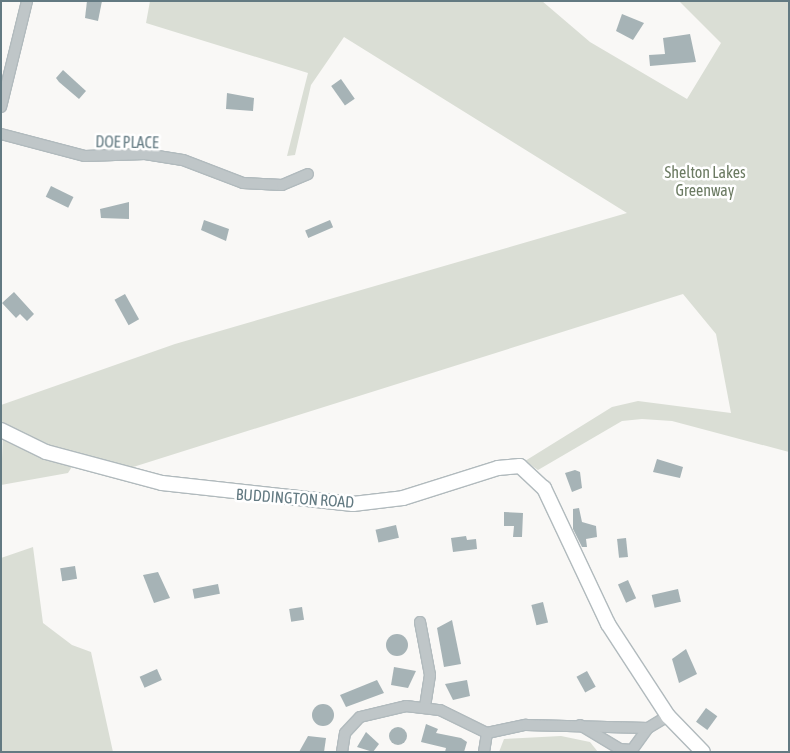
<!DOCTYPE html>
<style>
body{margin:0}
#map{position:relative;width:790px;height:753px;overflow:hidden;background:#f9f8f6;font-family:"Asap Condensed",sans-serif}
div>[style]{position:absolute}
.green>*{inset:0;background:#daded5}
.building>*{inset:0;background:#a6b3b6;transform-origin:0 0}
.round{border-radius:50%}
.roads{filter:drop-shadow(1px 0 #b1babd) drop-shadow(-1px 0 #b1babd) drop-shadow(0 1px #b1babd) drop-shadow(0 -1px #b1babd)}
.street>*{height:10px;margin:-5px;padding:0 5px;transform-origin:5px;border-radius:5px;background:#bfc6c8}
.secondary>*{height:14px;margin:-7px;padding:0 7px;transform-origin:7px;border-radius:7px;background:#fff}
span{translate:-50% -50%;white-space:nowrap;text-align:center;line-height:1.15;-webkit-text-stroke:5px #fff;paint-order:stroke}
.street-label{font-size:16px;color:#637a82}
.park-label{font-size:16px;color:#6b7a62}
.frame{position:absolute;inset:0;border:2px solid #637a82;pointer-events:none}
</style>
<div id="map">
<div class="green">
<div style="clip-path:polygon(150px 1px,542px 1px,590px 42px,687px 99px,721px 43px,679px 1px,789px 1px,789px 452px,672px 421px,642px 419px,622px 421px,538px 470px,525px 461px,612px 407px,638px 401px,731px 413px,716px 334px,683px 294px,130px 468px,72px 456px,1px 426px,1px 405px,175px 344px,627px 213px,344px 37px,311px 85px,295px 155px,287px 156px,308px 73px,146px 23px)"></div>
<div style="clip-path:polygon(3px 432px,24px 449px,73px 465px,68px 473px,1px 485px)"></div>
<div style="clip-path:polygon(33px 547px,43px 623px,72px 645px,91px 652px,113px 752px,1px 752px,1px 558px)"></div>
<div style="clip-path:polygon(561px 736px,590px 742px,598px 752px,499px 752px,504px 739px)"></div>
</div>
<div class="building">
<div style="clip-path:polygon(87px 1px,102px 1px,98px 21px,85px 18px)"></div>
<div style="clip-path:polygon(622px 14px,644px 23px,633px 40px,616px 31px)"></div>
<div style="clip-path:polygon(690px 34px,696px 62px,650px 66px,649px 55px,665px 54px,663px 38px)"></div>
<div style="clip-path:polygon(63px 70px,86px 91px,79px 99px,59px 82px,56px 78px)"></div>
<div style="left:341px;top:79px;width:24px;height:12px;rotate:55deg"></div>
<div style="clip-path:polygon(227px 93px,254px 98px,253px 111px,226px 109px)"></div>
<div style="left:51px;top:186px;width:25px;height:12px;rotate:26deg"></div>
<div style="clip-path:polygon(129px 202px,129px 219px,101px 218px,100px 209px)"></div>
<div style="clip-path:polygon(204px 220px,229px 229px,226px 241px,201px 230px)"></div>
<div style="left:330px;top:220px;width:8px;height:27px;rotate:67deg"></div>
<div style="clip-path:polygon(14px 292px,34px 314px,27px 321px,20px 314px,16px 318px,2px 303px)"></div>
<div style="left:125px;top:294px;width:29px;height:12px;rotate:61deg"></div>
<div style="clip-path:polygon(657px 459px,683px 467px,680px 478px,653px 472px)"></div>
<div style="clip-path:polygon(575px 470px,580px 472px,582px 488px,572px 492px,565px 473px)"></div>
<div style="clip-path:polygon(579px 508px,582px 522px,596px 526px,597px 537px,586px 539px,587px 547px,582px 547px,573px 529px,573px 509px)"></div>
<div style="clip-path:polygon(504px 512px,523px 513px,522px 537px,513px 537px,514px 526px,504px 526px)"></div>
<div style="left:396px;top:525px;width:13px;height:21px;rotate:77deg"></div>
<div style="clip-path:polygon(466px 536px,467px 540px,476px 539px,477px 549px,453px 552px,451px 538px)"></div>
<div style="left:626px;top:538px;width:19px;height:9px;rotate:84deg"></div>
<div style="left:75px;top:566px;width:13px;height:15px;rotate:81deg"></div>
<div style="clip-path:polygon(158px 572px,170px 598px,154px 603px,143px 575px)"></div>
<div style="left:628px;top:580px;width:20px;height:11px;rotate:66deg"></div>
<div style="left:218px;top:584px;width:10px;height:26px;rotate:79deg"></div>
<div style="left:678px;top:589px;width:13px;height:27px;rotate:77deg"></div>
<div style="left:543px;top:602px;width:21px;height:12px;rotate:76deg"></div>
<div style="left:302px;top:607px;width:13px;height:13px;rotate:81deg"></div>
<div style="clip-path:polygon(452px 620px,461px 664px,444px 667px,437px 628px)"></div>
<div class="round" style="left:386px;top:634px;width:22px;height:22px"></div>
<div style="clip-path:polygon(686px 649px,697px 674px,679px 683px,672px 659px)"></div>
<div style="clip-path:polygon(394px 667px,416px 671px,408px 688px,391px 685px)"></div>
<div style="left:157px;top:669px;width:12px;height:19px;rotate:66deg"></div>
<div style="left:587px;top:671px;width:18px;height:12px;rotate:61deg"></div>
<div style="clip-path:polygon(377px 680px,384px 693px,346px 707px,340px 695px)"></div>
<div style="clip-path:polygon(467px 680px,470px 696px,453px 700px,445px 684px)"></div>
<div class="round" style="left:312px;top:704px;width:22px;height:22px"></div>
<div style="left:706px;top:708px;width:14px;height:17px;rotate:36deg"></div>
<div style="clip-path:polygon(426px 724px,438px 729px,436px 733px,461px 738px,467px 742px,464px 752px,445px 752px,446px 748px,421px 742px)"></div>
<div class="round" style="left:389px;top:727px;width:18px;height:18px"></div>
<div style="clip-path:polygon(366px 732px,379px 744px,373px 752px,357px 747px)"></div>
<div style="clip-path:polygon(308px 736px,326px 738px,324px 752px,299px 752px)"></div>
</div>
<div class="roads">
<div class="street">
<div style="left:1px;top:107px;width:109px;rotate:-76.2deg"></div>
<div style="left:1px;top:134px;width:87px;rotate:14.7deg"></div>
<div style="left:85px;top:156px;width:60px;rotate:-1.9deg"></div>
<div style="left:145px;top:154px;width:38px;rotate:9deg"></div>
<div style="left:183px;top:160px;width:64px;rotate:21deg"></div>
<div style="left:243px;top:183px;width:39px;rotate:3deg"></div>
<div style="left:282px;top:185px;width:28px;rotate:-23deg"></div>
<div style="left:420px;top:622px;width:54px;rotate:79.3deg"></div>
<div style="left:430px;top:675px;width:31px;rotate:99deg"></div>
<div style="left:580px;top:725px;width:47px;rotate:31deg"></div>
<div style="left:620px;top:749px;width:12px;rotate:5deg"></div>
<div style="left:632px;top:750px;width:27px;rotate:-54deg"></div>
<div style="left:342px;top:752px;width:19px;rotate:-81deg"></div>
<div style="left:345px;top:733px;width:22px;rotate:-47deg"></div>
<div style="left:360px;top:717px;width:47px;rotate:-13.4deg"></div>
<div style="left:406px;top:706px;width:34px;rotate:7deg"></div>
<div style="left:440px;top:710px;width:52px;rotate:26.1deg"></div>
<div style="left:487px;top:733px;width:40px;rotate:-12deg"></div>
<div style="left:526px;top:725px;width:122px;rotate:1.4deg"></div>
<div style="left:648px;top:728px;width:23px;rotate:-31deg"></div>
<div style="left:484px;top:752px;width:19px;rotate:-81deg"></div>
</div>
<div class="secondary">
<div style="left:1px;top:430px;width:50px;rotate:26.1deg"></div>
<div style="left:46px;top:452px;width:120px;rotate:15deg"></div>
<div style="left:162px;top:483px;width:192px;rotate:6.3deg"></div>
<div style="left:353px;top:504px;width:50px;rotate:-6.8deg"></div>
<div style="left:403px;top:498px;width:100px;rotate:-17.5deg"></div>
<div style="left:498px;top:468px;width:22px;rotate:-5deg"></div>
<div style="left:520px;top:466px;width:33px;rotate:43deg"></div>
<div style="left:544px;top:488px;width:150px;rotate:64.8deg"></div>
<div style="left:608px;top:624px;width:110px;rotate:56.9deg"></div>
<div style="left:668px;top:716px;width:50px;rotate:45.8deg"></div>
</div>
</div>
<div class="street-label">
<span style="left:127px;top:142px;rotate:1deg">DOE PLACE</span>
<span style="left:295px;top:498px;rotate:4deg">BUDDINGTON ROAD</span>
</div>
<div class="park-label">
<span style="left:705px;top:181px">Shelton Lakes<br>Greenway</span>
</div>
<div class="frame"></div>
</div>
